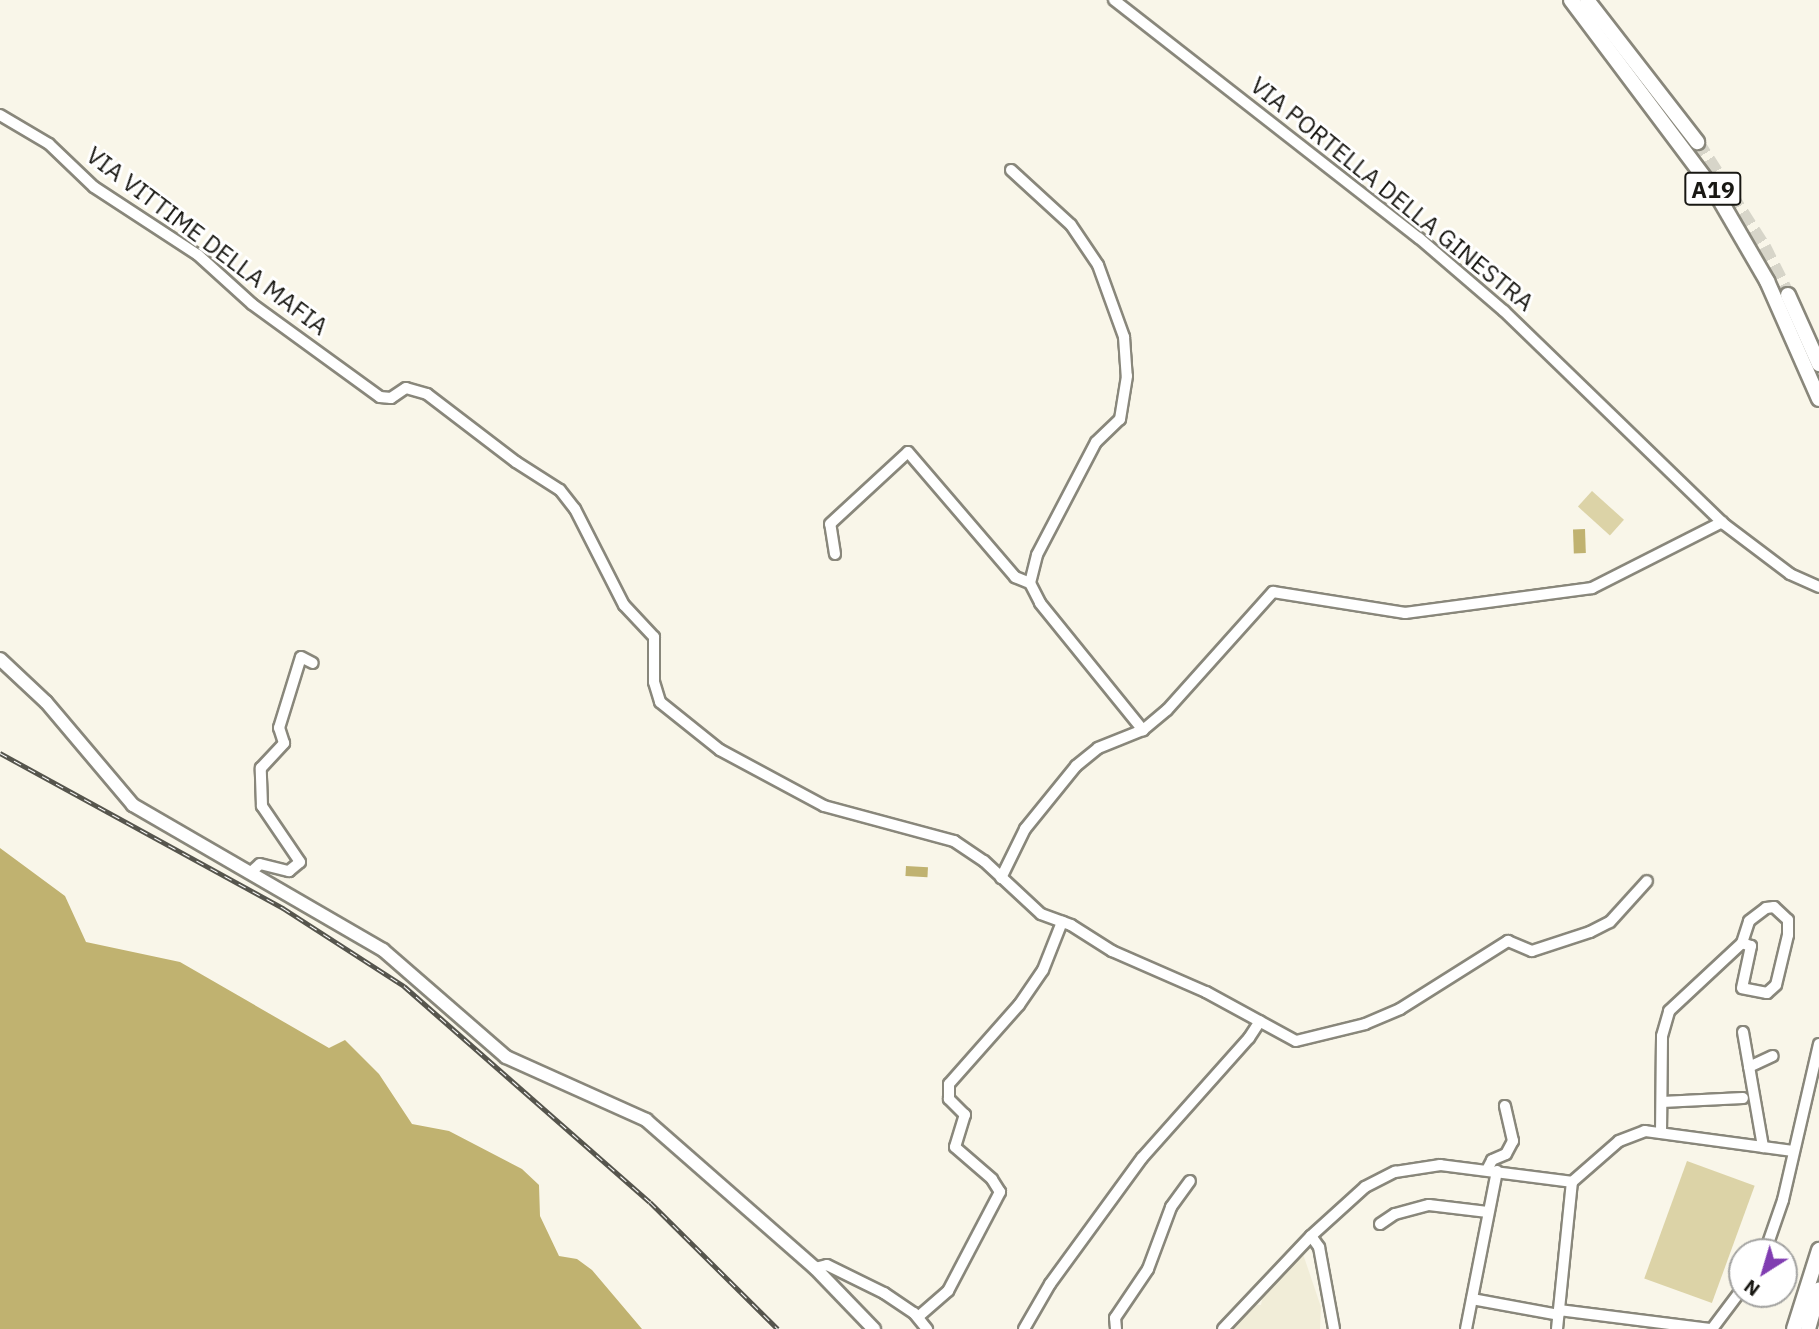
<!DOCTYPE html>
<style>
body{margin:0}
#map{position:relative;width:1819px;height:1329px;overflow:hidden;background:#f9f6e9;font-family:"IBM Plex Sans",sans-serif}
div>[style]{position:absolute}
.built>*{inset:0;background:#f1edd8}
.green>*{inset:0;background:#dcd3a7;transform-origin:0 0}
.water>*{inset:0;background:#c0b270;transform-origin:0 0}
.highway-tunnel>*{height:14px;margin-top:-7px;transform-origin:0;background:repeating-linear-gradient(90deg,#d7d5c9 0 14px,transparent 0 21px)}
.roads{filter:drop-shadow(2px 0 #89877b) drop-shadow(-2px 0 #89877b) drop-shadow(0 2px #89877b) drop-shadow(0 -2px #89877b)}
.minor>*{height:10px;margin:-5px;padding:0 5px;transform-origin:5px;border-radius:5px;background:#fff}
.major>*{height:12px;margin:-6px;padding:0 6px;transform-origin:6px;border-radius:6px;background:#fff}
.highway>*{height:14px;margin:-7px;padding:0 7px;transform-origin:7px;border-radius:7px;background:#fff}
.rail>*{height:5px;margin-top:-2.5px;transform-origin:0;background:repeating-linear-gradient(90deg,#fff 0 8px,#56554d 0 16px);box-sizing:border-box;border-block:2px solid #56554d}
span{translate:-50% -50%;white-space:nowrap;text-align:center;line-height:1.15;-webkit-text-stroke:6px #fff;paint-order:stroke}
.shield-label span{padding:2px 5px;background:#fff;border:2px solid;border-radius:5px;-webkit-text-stroke-width:0}
.shield-label{font-size:23px;color:#191813;font-weight:700}
.street-label{font-size:24px;color:#191813}
.north{position:absolute;left:1728px;top:1238px;width:70px;height:70px;box-sizing:border-box;background:#fff;border:2px solid #a3a3a1;border-radius:50%;rotate:217deg;font-size:19px;font-weight:700;line-height:28px;text-align:center;color:#191813}
.north::after{content:'';display:block;margin:auto;width:24px;height:32px;background:#803db1;clip-path:polygon(50% 0,100% 100%,50% 72%,0 100%)}
</style>
<div id="map">
<div class="built">
<div style="clip-path:polygon(1303px 1254px,1321px 1307px,1320px 1329px,1233px 1329px,1253px 1304px,1261px 1305px,1263px 1295px)"></div>
</div>
<div class="green">
<div style="left:1592px;top:491px;width:43px;height:21px;rotate:42deg"></div>
<div style="left:1687px;top:1161px;width:72px;height:125px;rotate:20deg"></div>
</div>
<div class="water">
<div style="left:1585px;top:529px;width:24px;height:12px;rotate:88deg"></div>
<div style="clip-path:polygon(0 848px,65px 896px,86px 942px,180px 962px,329px 1048px,345px 1040px,379px 1074px,412px 1124px,449px 1131px,522px 1169px,539px 1185px,540px 1216px,559px 1256px,577px 1259px,592px 1270px,642px 1329px,0 1329px)"></div>
<div style="left:906px;top:866px;width:22px;height:10px;rotate:3deg"></div>
</div>
<div class="highway-tunnel">
<div style="left:1697px;top:142px;width:125px;rotate:57.5deg"></div>
<div style="left:1764px;top:247px;width:54px;rotate:63.4deg"></div>
</div>
<div class="roads">
<div class="minor">
<div style="left:1114px;top:0;width:387px;rotate:38deg"></div>
<div style="left:1419px;top:238px;width:112px;rotate:40.7deg"></div>
<div style="left:1504px;top:311px;width:306px;rotate:44.1deg"></div>
<div style="left:1724px;top:524px;width:83px;rotate:37.1deg"></div>
<div style="left:1790px;top:574px;width:32px;rotate:24deg"></div>
<div style="left:0;top:115px;width:57px;rotate:30.6deg"></div>
<div style="left:49px;top:144px;width:62px;rotate:43.7deg"></div>
<div style="left:94px;top:187px;width:124px;rotate:33.2deg"></div>
<div style="left:198px;top:255px;width:73px;rotate:42.2deg"></div>
<div style="left:252px;top:304px;width:158px;rotate:36deg"></div>
<div style="left:380px;top:397px;width:11px;rotate:5deg"></div>
<div style="left:391px;top:398px;width:18px;rotate:-34deg"></div>
<div style="left:406px;top:388px;width:22px;rotate:16deg"></div>
<div style="left:427px;top:394px;width:112px;rotate:37.4deg"></div>
<div style="left:516px;top:462px;width:52px;rotate:32.5deg"></div>
<div style="left:560px;top:490px;width:24px;rotate:52deg"></div>
<div style="left:575px;top:509px;width:108px;rotate:63deg"></div>
<div style="left:624px;top:605px;width:44px;rotate:46.8deg"></div>
<div style="left:654px;top:637px;width:45px;rotate:90deg"></div>
<div style="left:654px;top:682px;width:21px;rotate:73deg"></div>
<div style="left:660px;top:702px;width:77px;rotate:38.7deg"></div>
<div style="left:720px;top:750px;width:118px;rotate:28.3deg"></div>
<div style="left:824px;top:806px;width:135px;rotate:15.1deg"></div>
<div style="left:954px;top:841px;width:36px;rotate:34deg"></div>
<div style="left:984px;top:861px;width:78px;rotate:42.9deg"></div>
<div style="left:1041px;top:914px;width:32px;rotate:20deg"></div>
<div style="left:1071px;top:925px;width:49px;rotate:32.4deg"></div>
<div style="left:1112px;top:951px;width:103px;rotate:23.6deg"></div>
<div style="left:1206px;top:992px;width:102px;rotate:28.6deg"></div>
<div style="left:1296px;top:1041px;width:71px;rotate:-13.8deg"></div>
<div style="left:1365px;top:1024px;width:38px;rotate:-23deg"></div>
<div style="left:1400px;top:1009px;width:128px;rotate:-32.2deg"></div>
<div style="left:1508px;top:941px;width:26px;rotate:23deg"></div>
<div style="left:1532px;top:951px;width:61px;rotate:-18.1deg"></div>
<div style="left:1590px;top:932px;width:22px;rotate:-27deg"></div>
<div style="left:1610px;top:922px;width:55px;rotate:-47.9deg"></div>
<div style="left:1011px;top:170px;width:81px;rotate:42.5deg"></div>
<div style="left:1071px;top:225px;width:48px;rotate:56deg"></div>
<div style="left:1098px;top:265px;width:77px;rotate:70.1deg"></div>
<div style="left:1124px;top:337px;width:39px;rotate:86deg"></div>
<div style="left:1127px;top:376px;width:44px;rotate:99.2deg"></div>
<div style="left:1120px;top:419px;width:33px;rotate:136deg"></div>
<div style="left:1096px;top:442px;width:127px;rotate:117.6deg"></div>
<div style="left:1037px;top:555px;width:29px;rotate:104deg"></div>
<div style="left:835px;top:554px;width:30px;rotate:-99deg"></div>
<div style="left:830px;top:524px;width:106px;rotate:-42.7deg"></div>
<div style="left:908px;top:452px;width:165px;rotate:49.4deg"></div>
<div style="left:1015px;top:577px;width:16px;rotate:22deg"></div>
<div style="left:1030px;top:583px;width:22px;rotate:63deg"></div>
<div style="left:1040px;top:603px;width:164px;rotate:51deg"></div>
<div style="left:250px;top:873px;width:13px;rotate:-42deg"></div>
<div style="left:260px;top:864px;width:30px;rotate:14deg"></div>
<div style="left:289px;top:871px;width:14px;rotate:-39deg"></div>
<div style="left:300px;top:862px;width:68px;rotate:-124.2deg"></div>
<div style="left:262px;top:806px;width:38px;rotate:-92deg"></div>
<div style="left:261px;top:768px;width:34px;rotate:-47deg"></div>
<div style="left:284px;top:743px;width:16px;rotate:-108deg"></div>
<div style="left:279px;top:728px;width:74px;rotate:-72.8deg"></div>
<div style="left:301px;top:657px;width:13px;rotate:27deg"></div>
<div style="left:1001px;top:878px;width:55px;rotate:-63.9deg"></div>
<div style="left:1025px;top:829px;width:81px;rotate:-51deg"></div>
<div style="left:1076px;top:766px;width:28px;rotate:-39deg"></div>
<div style="left:1098px;top:748px;width:48px;rotate:-21.8deg"></div>
<div style="left:1143px;top:730px;width:31px;rotate:-40deg"></div>
<div style="left:1167px;top:710px;width:159px;rotate:-48.1deg"></div>
<div style="left:1273px;top:592px;width:134px;rotate:9deg"></div>
<div style="left:1405px;top:613px;width:189px;rotate:-7.6deg"></div>
<div style="left:1592px;top:588px;width:146px;rotate:-26.9deg"></div>
<div style="left:1743px;top:1032px;width:117px;rotate:80.1deg"></div>
<div style="left:1749px;top:1067px;width:26px;rotate:-25deg"></div>
<div style="left:1662px;top:1102px;width:81px;rotate:-2.8deg"></div>
<div style="left:1661px;top:1133px;width:97px;rotate:-89.4deg"></div>
<div style="left:1662px;top:1036px;width:26px;rotate:-74deg"></div>
<div style="left:1669px;top:1011px;width:100px;rotate:-43deg"></div>
<div style="left:1742px;top:943px;width:23px;rotate:-72deg"></div>
<div style="left:1749px;top:921px;width:21px;rotate:-37deg"></div>
<div style="left:1766px;top:908px;width:8px;rotate:-7deg"></div>
<div style="left:1774px;top:907px;width:19px;rotate:43deg"></div>
<div style="left:1788px;top:920px;width:15px;rotate:90deg"></div>
<div style="left:1788px;top:935px;width:51px;rotate:103.5deg"></div>
<div style="left:1776px;top:985px;width:12px;rotate:138deg"></div>
<div style="left:1767px;top:993px;width:25px;rotate:-169deg"></div>
<div style="left:1742px;top:988px;width:43px;rotate:-77.9deg"></div>
<div style="left:1751px;top:946px;width:9px;rotate:-162deg"></div>
<div style="left:1487px;top:1170px;width:11px;rotate:-63deg"></div>
<div style="left:1492px;top:1160px;width:15px;rotate:-23deg"></div>
<div style="left:1506px;top:1154px;width:15px;rotate:-62deg"></div>
<div style="left:1513px;top:1141px;width:36px;rotate:-103deg"></div>
<div style="left:1380px;top:1224px;width:18px;rotate:-34deg"></div>
<div style="left:1395px;top:1214px;width:35px;rotate:-15deg"></div>
<div style="left:1429px;top:1205px;width:59px;rotate:6.8deg"></div>
<div style="left:1311px;top:1236px;width:14px;rotate:54deg"></div>
<div style="left:1319px;top:1247px;width:83px;rotate:79.6deg"></div>
<div style="left:1765px;top:1252px;width:55px;rotate:-70.9deg"></div>
<div style="left:1783px;top:1200px;width:160px;rotate:-77deg"></div>
<div style="left:815px;top:1268px;width:12px;rotate:-14deg"></div>
<div style="left:827px;top:1265px;width:64px;rotate:26.2deg"></div>
<div style="left:884px;top:1293px;width:36px;rotate:34deg"></div>
<div style="left:914px;top:1313px;width:21px;rotate:51deg"></div>
<div style="left:1472px;top:1299px;width:88px;rotate:10.4deg"></div>
<div style="left:1559px;top:1310px;width:152px;rotate:7.2deg"></div>
<div style="left:918px;top:1317px;width:40px;rotate:-41deg"></div>
<div style="left:948px;top:1291px;width:112px;rotate:-62.3deg"></div>
<div style="left:1000px;top:1192px;width:15px;rotate:-122deg"></div>
<div style="left:992px;top:1179px;width:49px;rotate:-139.1deg"></div>
<div style="left:955px;top:1147px;width:34px;rotate:-73deg"></div>
<div style="left:965px;top:1115px;width:23px;rotate:-135deg"></div>
<div style="left:949px;top:1099px;width:15px;rotate:-90deg"></div>
<div style="left:949px;top:1084px;width:106px;rotate:-48.5deg"></div>
<div style="left:1019px;top:1005px;width:42px;rotate:-55.6deg"></div>
<div style="left:1043px;top:970px;width:52px;rotate:-68.4deg"></div>
<div style="left:1024px;top:1329px;width:52px;rotate:-60deg"></div>
<div style="left:1050px;top:1284px;width:156px;rotate:-53.9deg"></div>
<div style="left:1142px;top:1158px;width:161px;rotate:-48.3deg"></div>
<div style="left:1249px;top:1038px;width:20px;rotate:-57deg"></div>
<div style="left:1116px;top:1329px;width:11px;rotate:-95deg"></div>
<div style="left:1115px;top:1318px;width:59px;rotate:-56deg"></div>
<div style="left:1148px;top:1269px;width:66px;rotate:-69.6deg"></div>
<div style="left:1171px;top:1207px;width:32px;rotate:-54deg"></div>
<div style="left:1223px;top:1329px;width:128px;rotate:-46.6deg"></div>
<div style="left:1311px;top:1236px;width:73px;rotate:-42.2deg"></div>
<div style="left:1365px;top:1187px;width:34px;rotate:-27deg"></div>
<div style="left:1395px;top:1172px;width:46px;rotate:-8.8deg"></div>
<div style="left:1440px;top:1165px;width:133px;rotate:7.3deg"></div>
<div style="left:1466px;top:1329px;width:161px;rotate:-78.9deg"></div>
<div style="left:1557px;top:1329px;width:148px;rotate:-84.2deg"></div>
<div style="left:1572px;top:1182px;width:62px;rotate:-41.1deg"></div>
<div style="left:1619px;top:1141px;width:28px;rotate:-21deg"></div>
<div style="left:1645px;top:1131px;width:148px;rotate:7.7deg"></div>
<div style="left:1712px;top:1329px;width:50px;rotate:-53.1deg"></div>
</div>
<div class="major">
<div style="left:0;top:659px;width:63px;rotate:43.1deg"></div>
<div style="left:46px;top:702px;width:135px;rotate:49.8deg"></div>
<div style="left:133px;top:805px;width:289px;rotate:30.1deg"></div>
<div style="left:383px;top:950px;width:163px;rotate:41deg"></div>
<div style="left:506px;top:1057px;width:154px;rotate:24.2deg"></div>
<div style="left:646px;top:1120px;width:225px;rotate:41.2deg"></div>
<div style="left:815px;top:1268px;width:85px;rotate:46deg"></div>
</div>
<div class="highway">
<div style="left:1571px;top:0;width:241px;rotate:53.1deg"></div>
<div style="left:1716px;top:193px;width:102px;rotate:59.9deg"></div>
<div style="left:1767px;top:281px;width:129px;rotate:66.2deg"></div>
<div style="left:1587px;top:0;width:180px;rotate:52.2deg"></div>
<div style="left:1788px;top:295px;width:76px;rotate:65.8deg"></div>
<div style="left:1794px;top:1329px;width:83px;rotate:-72.4deg"></div>
<div style="left:1808px;top:1329px;width:41px;rotate:-74.2deg"></div>
</div>
</div>
<div class="rail">
<div style="left:0;top:753px;width:323px;rotate:28.7deg"></div>
<div style="left:283px;top:908px;width:144px;rotate:32.8deg"></div>
<div style="left:404px;top:986px;width:327px;rotate:41.3deg"></div>
<div style="left:650px;top:1202px;width:180px;rotate:44.8deg"></div>
</div>
<div class="shield-label">
<span style="left:1713px;top:189px">A19</span>
</div>
<div class="street-label">
<span style="left:1392px;top:194px;rotate:39deg">VIA PORTELLA DELLA GINESTRA</span>
<span style="left:207px;top:241px;rotate:37deg">VIA VITTIME DELLA MAFIA</span>
</div>
<div class="north">N</div>
</div>
